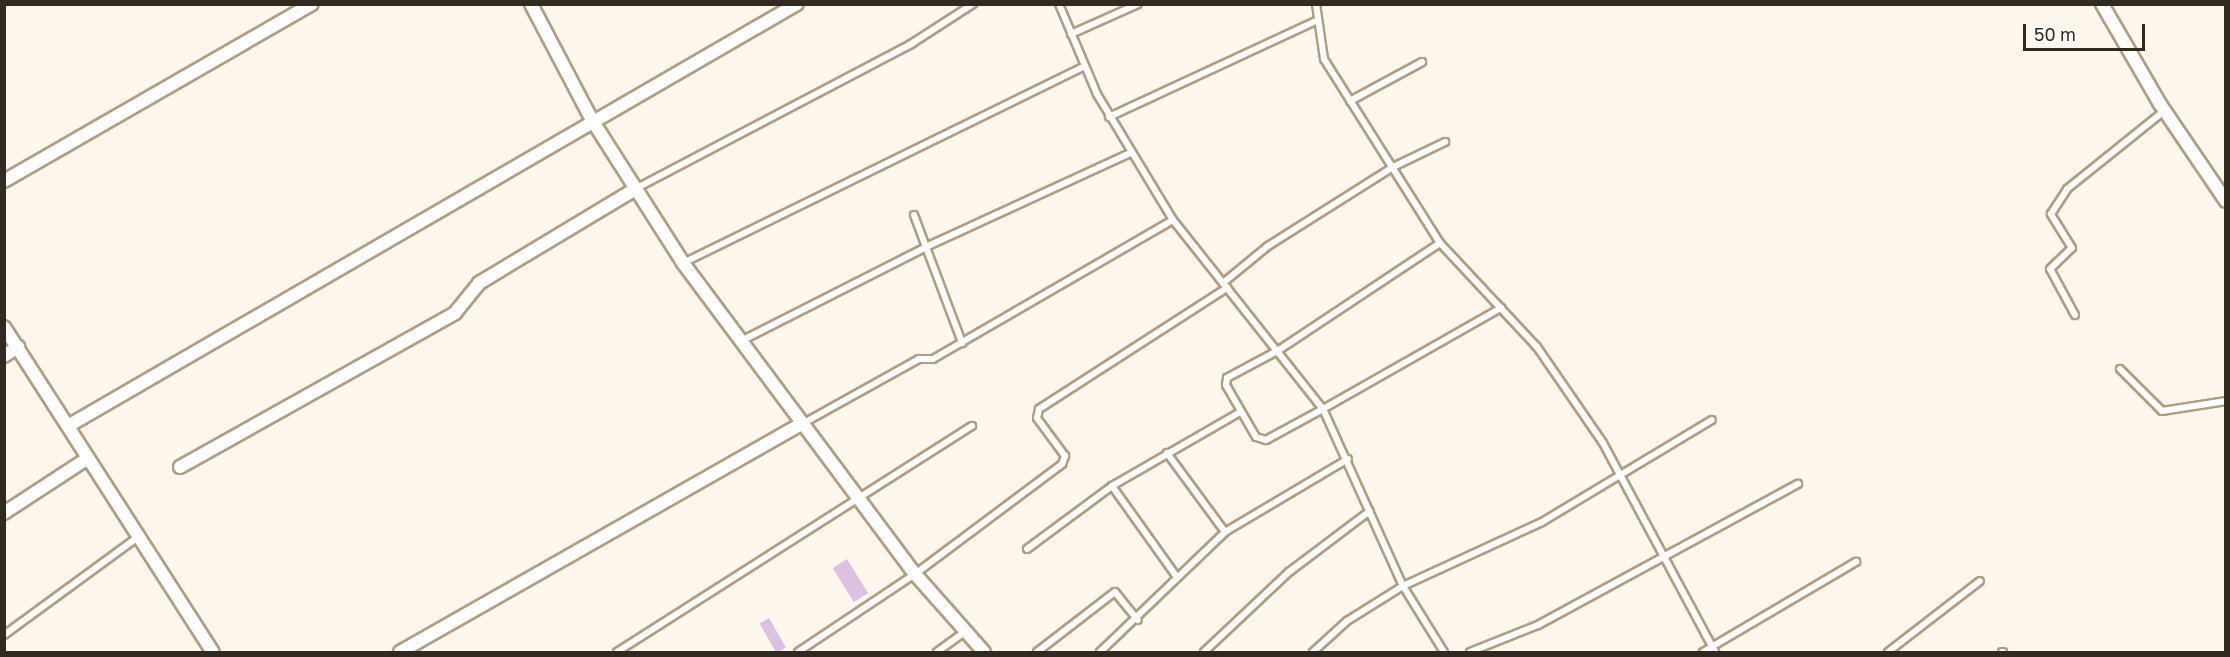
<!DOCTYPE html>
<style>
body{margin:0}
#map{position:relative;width:2230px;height:657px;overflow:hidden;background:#fef7ed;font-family:"Golos Text",sans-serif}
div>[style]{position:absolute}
.building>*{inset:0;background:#dcc1e3;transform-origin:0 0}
.roads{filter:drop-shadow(2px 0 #af9e86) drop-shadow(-2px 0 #af9e86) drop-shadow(0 2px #af9e86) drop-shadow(0 -2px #af9e86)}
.service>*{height:6px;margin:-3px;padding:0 3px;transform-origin:3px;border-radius:3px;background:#fff}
.minor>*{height:12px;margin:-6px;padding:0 6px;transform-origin:6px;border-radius:6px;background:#fff}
span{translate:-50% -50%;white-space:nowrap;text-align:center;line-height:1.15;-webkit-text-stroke:6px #fff;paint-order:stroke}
.frame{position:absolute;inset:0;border:6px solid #312a21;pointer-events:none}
.scale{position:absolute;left:2023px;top:24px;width:122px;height:27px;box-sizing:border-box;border:3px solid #312a21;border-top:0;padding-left:8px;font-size:18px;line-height:21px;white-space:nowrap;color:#312a21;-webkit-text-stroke:4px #fff;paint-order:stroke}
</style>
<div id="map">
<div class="building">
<div style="left:847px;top:559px;width:40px;height:17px;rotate:58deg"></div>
<div style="left:769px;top:618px;width:34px;height:11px;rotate:60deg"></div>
</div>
<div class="roads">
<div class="service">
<div style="left:1059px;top:4px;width:98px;rotate:67.1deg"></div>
<div style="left:1097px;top:94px;width:147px;rotate:58.9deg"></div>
<div style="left:1173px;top:220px;width:241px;rotate:51.6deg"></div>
<div style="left:1323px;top:409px;width:194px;rotate:65.7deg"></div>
<div style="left:1403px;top:586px;width:78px;rotate:58.2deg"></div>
<div style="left:1316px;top:4px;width:56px;rotate:81.7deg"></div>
<div style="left:1324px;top:59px;width:218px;rotate:57.8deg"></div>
<div style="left:1440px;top:243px;width:142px;rotate:47deg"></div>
<div style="left:1537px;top:347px;width:116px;rotate:55.5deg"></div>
<div style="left:1603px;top:443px;width:237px;rotate:61.8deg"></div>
<div style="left:1071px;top:34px;width:73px;rotate:-24.1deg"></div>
<div style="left:1350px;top:101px;width:82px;rotate:-28.4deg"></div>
<div style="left:1109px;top:117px;width:230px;rotate:-24.9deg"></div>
<div style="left:637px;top:188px;width:310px;rotate:-27.7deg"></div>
<div style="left:911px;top:44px;width:74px;rotate:-32.8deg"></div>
<div style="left:914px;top:215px;width:137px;rotate:69.4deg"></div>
<div style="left:1440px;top:243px;width:193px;rotate:146.4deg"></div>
<div style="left:1279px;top:350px;width:59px;rotate:151.7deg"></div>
<div style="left:1227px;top:378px;width:7px;rotate:98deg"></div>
<div style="left:1226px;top:385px;width:60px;rotate:60deg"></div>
<div style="left:1256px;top:437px;width:10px;rotate:17deg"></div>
<div style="left:1266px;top:440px;width:65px;rotate:-28.5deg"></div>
<div style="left:1323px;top:409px;width:205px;rotate:-29.6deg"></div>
<div style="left:683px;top:263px;width:445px;rotate:-26.1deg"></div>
<div style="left:1223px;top:283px;width:58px;rotate:-39.4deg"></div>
<div style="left:1268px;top:246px;width:148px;rotate:-32.3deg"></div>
<div style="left:1393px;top:167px;width:58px;rotate:-25.7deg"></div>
<div style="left:2075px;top:315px;width:52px;rotate:-118.5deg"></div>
<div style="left:2050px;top:269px;width:30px;rotate:-44deg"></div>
<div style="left:2072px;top:248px;width:40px;rotate:-122deg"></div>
<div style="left:2051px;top:214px;width:30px;rotate:-57deg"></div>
<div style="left:2067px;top:189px;width:124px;rotate:-38.8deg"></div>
<div style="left:741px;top:341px;width:210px;rotate:-26.9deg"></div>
<div style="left:928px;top:246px;width:222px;rotate:-24.7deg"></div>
<div style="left:2120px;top:369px;width:59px;rotate:45deg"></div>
<div style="left:2162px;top:411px;width:65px;rotate:-8.9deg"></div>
<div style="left:802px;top:424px;width:134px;rotate:-29.1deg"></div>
<div style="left:919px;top:359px;width:14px"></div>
<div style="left:933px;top:359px;width:277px;rotate:-30.1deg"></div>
<div style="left:1167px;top:453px;width:98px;rotate:53.7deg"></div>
<div style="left:1112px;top:486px;width:112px;rotate:54.5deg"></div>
<div style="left:1027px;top:549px;width:106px;rotate:-36.5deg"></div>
<div style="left:1112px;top:486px;width:148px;rotate:-30deg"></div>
<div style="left:4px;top:635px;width:166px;rotate:-36.2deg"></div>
<div style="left:617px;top:652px;width:421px;rotate:-32.5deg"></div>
<div style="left:798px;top:652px;width:141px;rotate:-33.7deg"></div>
<div style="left:915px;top:574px;width:184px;rotate:-36.8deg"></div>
<div style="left:1062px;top:464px;width:9px;rotate:-69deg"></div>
<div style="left:1065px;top:456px;width:47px;rotate:-126.4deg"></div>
<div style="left:1037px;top:418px;width:9px;rotate:-77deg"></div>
<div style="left:1039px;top:409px;width:224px;rotate:-32.8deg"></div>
<div style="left:937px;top:652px;width:34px;rotate:-36deg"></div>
<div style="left:1037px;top:652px;width:98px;rotate:-37.6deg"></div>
<div style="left:1115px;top:592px;width:36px;rotate:51deg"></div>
<div style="left:1100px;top:652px;width:173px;rotate:-43.8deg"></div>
<div style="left:1225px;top:532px;width:143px;rotate:-30.7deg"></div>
<div style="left:1204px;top:652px;width:117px;rotate:-43.3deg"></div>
<div style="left:1289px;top:572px;width:101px;rotate:-37deg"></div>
<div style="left:1313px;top:652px;width:46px;rotate:-42.4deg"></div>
<div style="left:1347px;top:621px;width:66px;rotate:-32deg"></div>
<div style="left:1403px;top:586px;width:153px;rotate:-24.7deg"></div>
<div style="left:1542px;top:522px;width:198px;rotate:-31deg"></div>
<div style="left:1470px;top:652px;width:73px;rotate:-21.7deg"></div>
<div style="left:1538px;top:625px;width:296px;rotate:-28.5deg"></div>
<div style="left:1703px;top:652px;width:178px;rotate:-30.5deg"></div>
<div style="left:1888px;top:652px;width:116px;rotate:-37.7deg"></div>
<div style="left:2002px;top:652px;width:1px"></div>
</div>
<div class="minor">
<div style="left:531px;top:4px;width:131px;rotate:62.3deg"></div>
<div style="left:592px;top:120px;width:169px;rotate:57.5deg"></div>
<div style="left:683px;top:263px;width:388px;rotate:53.3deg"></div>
<div style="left:915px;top:574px;width:104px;rotate:48.5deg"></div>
<div style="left:2102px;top:4px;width:116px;rotate:59.9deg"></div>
<div style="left:2160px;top:104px;width:117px;rotate:55.8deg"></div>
<div style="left:4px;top:181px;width:355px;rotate:-29.9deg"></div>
<div style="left:4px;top:327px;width:386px;rotate:57.3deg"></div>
<div style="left:4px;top:356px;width:17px;rotate:-33deg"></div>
<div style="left:68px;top:426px;width:842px;rotate:-30.07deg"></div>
<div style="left:180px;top:467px;width:315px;rotate:-29.2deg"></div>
<div style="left:455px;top:313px;width:38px;rotate:-51deg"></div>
<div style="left:479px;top:283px;width:184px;rotate:-31deg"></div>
<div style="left:4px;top:513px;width:100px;rotate:-33.2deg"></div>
<div style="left:400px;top:652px;width:462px;rotate:-29.6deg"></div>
</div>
</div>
<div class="frame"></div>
<div class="scale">50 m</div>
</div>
